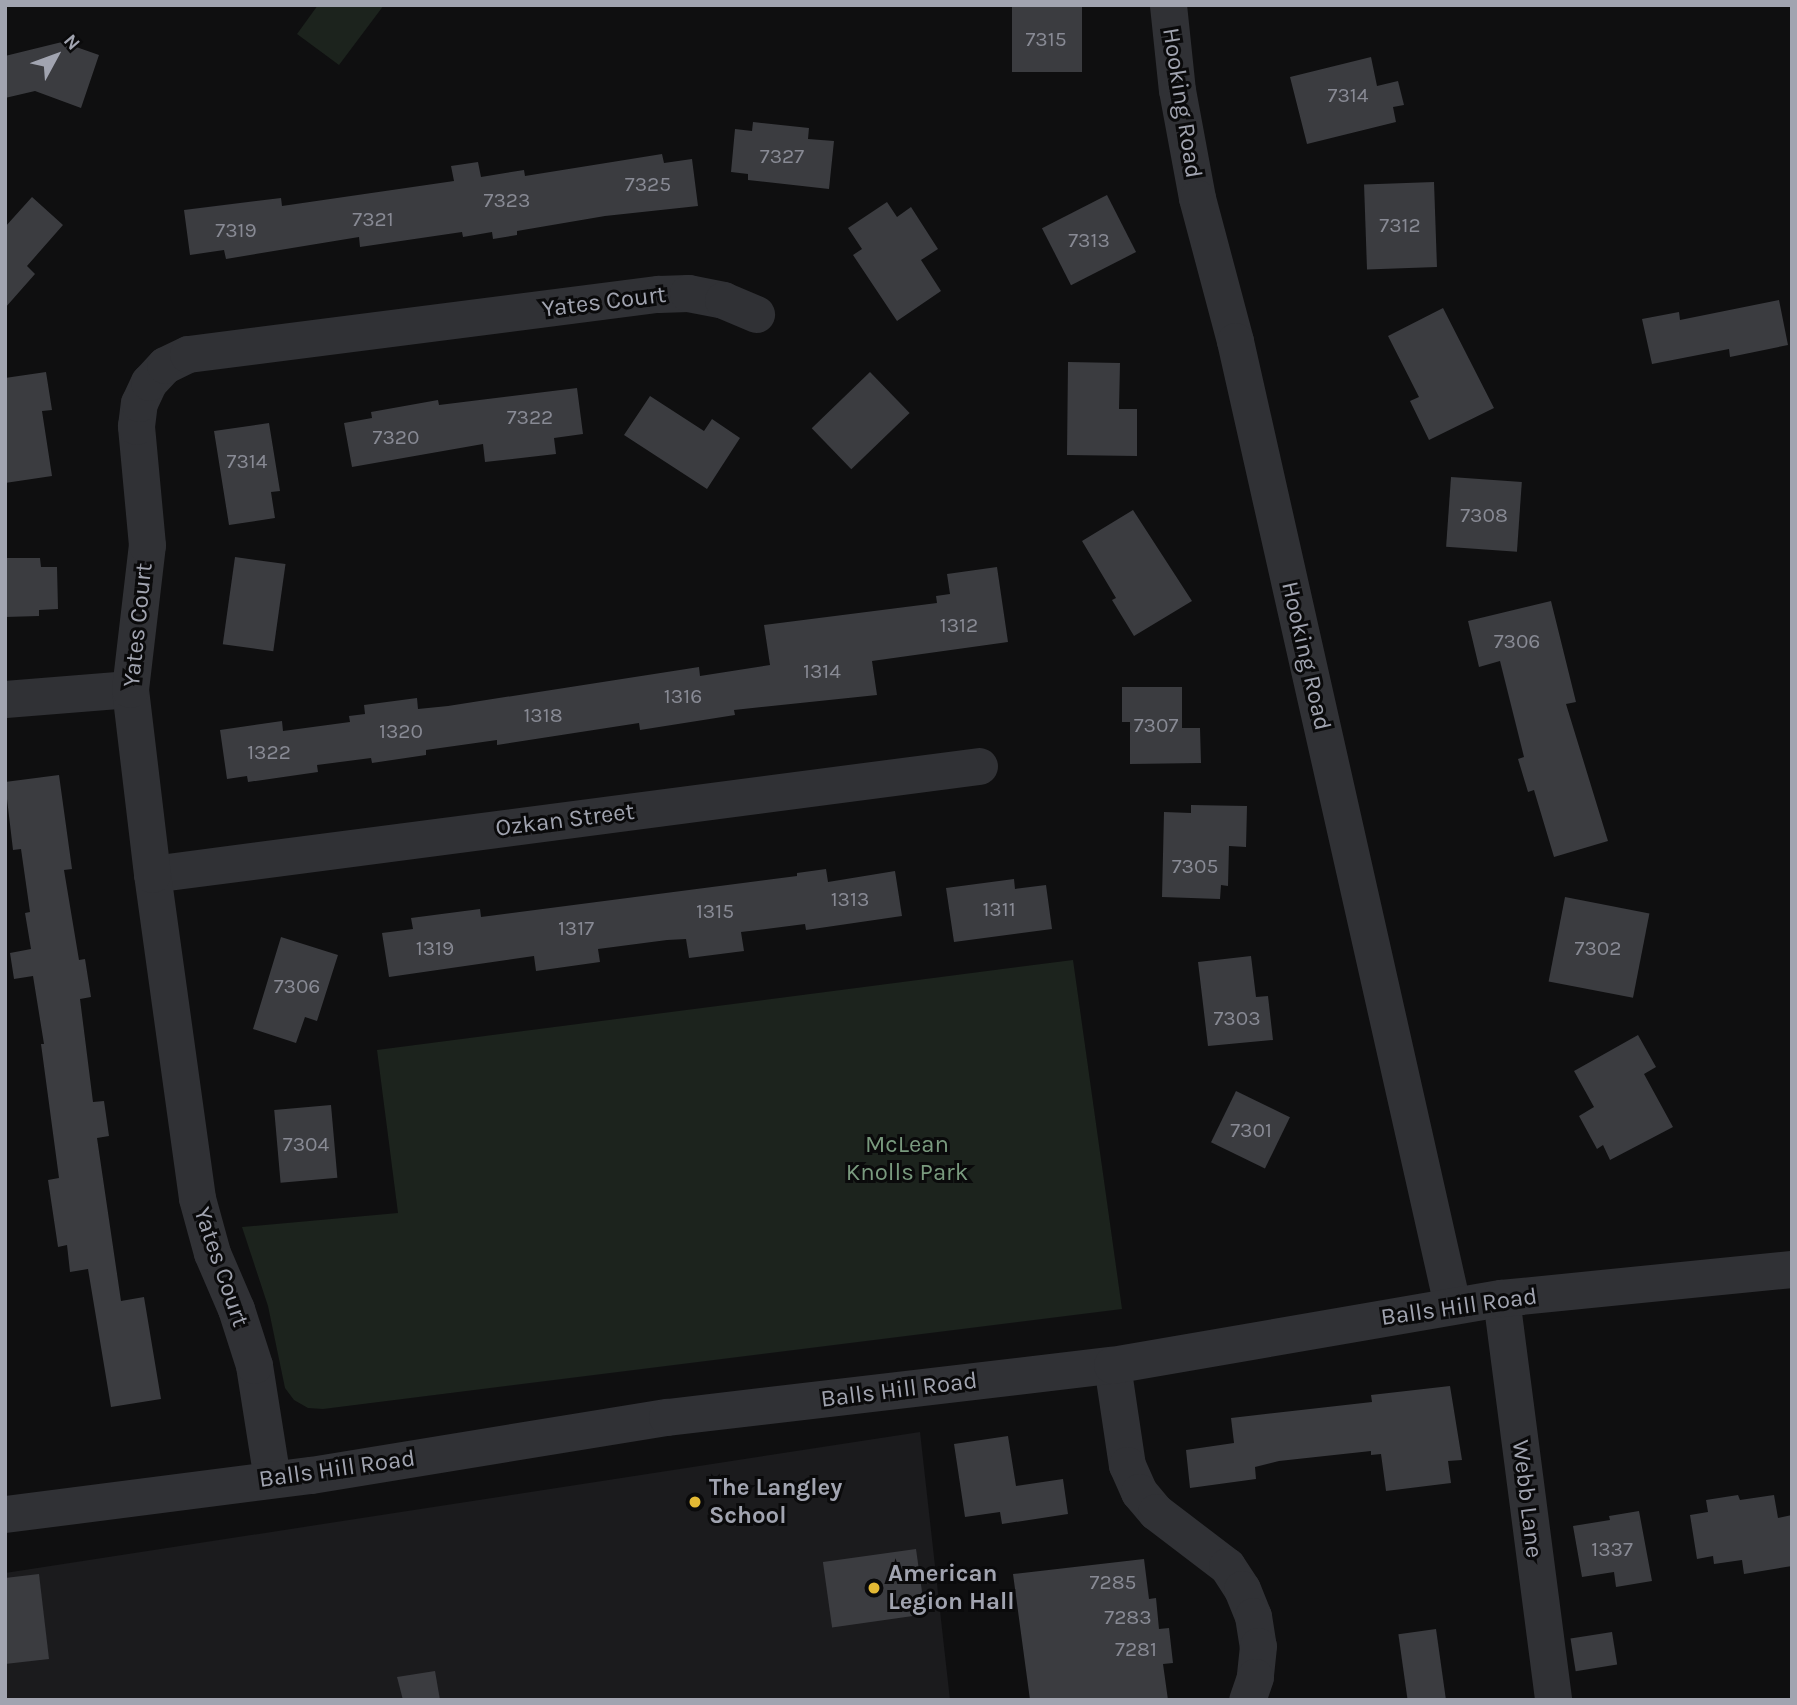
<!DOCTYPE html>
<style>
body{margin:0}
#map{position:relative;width:1797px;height:1705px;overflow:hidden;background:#0f0f10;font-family:Karla,sans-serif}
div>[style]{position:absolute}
.built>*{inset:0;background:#1b1b1d}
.green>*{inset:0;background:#1c231d}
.building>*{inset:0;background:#3b3c40;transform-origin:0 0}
.minor>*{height:37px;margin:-18.5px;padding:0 18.5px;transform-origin:18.5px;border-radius:18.5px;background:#303135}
.dots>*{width:19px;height:19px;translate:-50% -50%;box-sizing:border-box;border:4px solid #0a0a0b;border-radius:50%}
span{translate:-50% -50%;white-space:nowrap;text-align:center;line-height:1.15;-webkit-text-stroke:6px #0a0a0b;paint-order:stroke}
.number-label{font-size:21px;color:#888a94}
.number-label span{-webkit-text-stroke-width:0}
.street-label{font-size:24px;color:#a1a4b0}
.park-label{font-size:24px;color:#799a7e}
.poi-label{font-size:24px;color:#a1a4b0;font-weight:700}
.left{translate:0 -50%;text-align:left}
.frame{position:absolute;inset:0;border:7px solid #a1a4b0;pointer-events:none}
.north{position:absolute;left:21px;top:21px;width:70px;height:70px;-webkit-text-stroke:5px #0a0a0b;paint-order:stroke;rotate:49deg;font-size:19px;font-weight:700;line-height:28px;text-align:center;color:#a1a4b0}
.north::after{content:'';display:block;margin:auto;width:24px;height:32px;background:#a1a4b0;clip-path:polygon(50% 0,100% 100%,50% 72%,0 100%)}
</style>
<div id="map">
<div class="built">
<div style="clip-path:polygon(920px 1432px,950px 1700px,5px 1700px,5px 1573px)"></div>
</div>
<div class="green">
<div style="clip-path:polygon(318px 5px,384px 5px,339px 65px,297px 34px)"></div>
<div style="clip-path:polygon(1073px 960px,1122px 1309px,323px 1409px,308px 1408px,294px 1400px,285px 1388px,268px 1306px,242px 1227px,398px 1213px,377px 1050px)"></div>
</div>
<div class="building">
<div style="left:1012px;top:5px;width:70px;height:67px"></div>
<div style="clip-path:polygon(62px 42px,99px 55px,81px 108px,35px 91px,5px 98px,5px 56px)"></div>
<div style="clip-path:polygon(1371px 57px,1377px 86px,1398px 81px,1404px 105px,1393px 107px,1396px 122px,1307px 144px,1290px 77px)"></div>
<div style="clip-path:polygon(753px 122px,809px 128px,808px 139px,834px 141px,829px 189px,748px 180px,748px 174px,731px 172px,735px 129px,752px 131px)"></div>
<div style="clip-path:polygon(662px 154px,664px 163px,692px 159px,698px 206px,605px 216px,517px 231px,517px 235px,493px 239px,492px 232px,463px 237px,462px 232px,360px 247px,359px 237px,226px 259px,224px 250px,190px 255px,184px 210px,281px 198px,282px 206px,454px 181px,451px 166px,478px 162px,481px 177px,524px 170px,525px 176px)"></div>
<div style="left:1434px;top:182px;width:85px;height:70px;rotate:88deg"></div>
<div style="left:1107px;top:195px;width:64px;height:73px;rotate:63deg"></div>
<div style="clip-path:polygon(32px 197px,63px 225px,27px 266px,35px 274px,5px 308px,5px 227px)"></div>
<div style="clip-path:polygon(887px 202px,897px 217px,911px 207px,938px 249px,921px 260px,941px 291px,897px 321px,853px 255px,862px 249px,848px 228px)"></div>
<div style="clip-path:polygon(1779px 300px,1788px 345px,1730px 357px,1729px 349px,1652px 364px,1642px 319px,1679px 312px,1680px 320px)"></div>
<div style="clip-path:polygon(1443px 308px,1494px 408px,1429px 440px,1410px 401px,1419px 397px,1388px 336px)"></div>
<div style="clip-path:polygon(1068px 362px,1120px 363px,1119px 409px,1137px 409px,1137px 456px,1067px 455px)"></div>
<div style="clip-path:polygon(46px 372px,52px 410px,42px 411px,52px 476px,5px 483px,5px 378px)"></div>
<div style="left:870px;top:372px;width:57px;height:81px;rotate:46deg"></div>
<div style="clip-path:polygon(577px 388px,583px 434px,554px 438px,556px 454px,485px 462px,483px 444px,352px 467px,344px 423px,372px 418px,371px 412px,438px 400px,439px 405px)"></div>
<div style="clip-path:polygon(650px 396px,704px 431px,712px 419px,740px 438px,707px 489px,624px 435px)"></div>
<div style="clip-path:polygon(269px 423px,280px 491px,271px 492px,275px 518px,229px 525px,214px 431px)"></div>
<div style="left:1451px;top:477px;width:71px;height:70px;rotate:4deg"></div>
<div style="clip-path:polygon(1133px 510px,1192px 601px,1134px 636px,1112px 600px,1116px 598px,1082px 541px)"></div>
<div style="left:235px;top:557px;width:51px;height:88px;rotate:8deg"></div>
<div style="clip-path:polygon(5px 558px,40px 558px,41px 567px,57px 567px,58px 609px,39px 610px,39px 616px,5px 617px)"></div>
<div style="clip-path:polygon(997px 567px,1008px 642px,872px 661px,877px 695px,734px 710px,735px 715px,640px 730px,639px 723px,497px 745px,497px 740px,426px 750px,426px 755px,372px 763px,371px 758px,317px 765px,318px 772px,248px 782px,247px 776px,227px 779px,220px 730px,282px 721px,283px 731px,350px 722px,349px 716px,365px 714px,364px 705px,417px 698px,418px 709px,448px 706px,699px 667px,700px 676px,770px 665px,764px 625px,937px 603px,936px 596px,950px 594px,947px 574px)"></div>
<div style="clip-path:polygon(1551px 601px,1576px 702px,1566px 704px,1608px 841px,1554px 857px,1534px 790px,1528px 792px,1518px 759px,1524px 757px,1500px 661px,1479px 667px,1468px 621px)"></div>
<div style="clip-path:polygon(1122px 687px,1182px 687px,1182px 728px,1200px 728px,1201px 763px,1130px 764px,1130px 722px,1122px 722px)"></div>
<div style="clip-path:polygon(59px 775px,72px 869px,64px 870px,79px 960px,85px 959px,91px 997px,80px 999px,93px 1102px,104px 1101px,109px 1136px,97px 1138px,121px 1301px,144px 1297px,161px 1399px,111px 1407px,88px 1269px,70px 1272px,67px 1245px,58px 1247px,48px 1180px,59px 1178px,41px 1044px,44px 1044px,33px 976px,14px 979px,10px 953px,31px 949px,25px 913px,30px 912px,21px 849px,13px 850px,5px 782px)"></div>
<div style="clip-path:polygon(1191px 805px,1247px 806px,1246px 847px,1229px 846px,1228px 886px,1221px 885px,1220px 899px,1162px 897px,1164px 812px,1191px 813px)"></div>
<div style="clip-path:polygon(826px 869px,828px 882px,895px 871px,902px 916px,806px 930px,805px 924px,741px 932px,744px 951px,689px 958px,686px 939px,667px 940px,598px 949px,600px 962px,536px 971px,534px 956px,389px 977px,382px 933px,413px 929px,411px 918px,480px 909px,481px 917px,797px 876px,797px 873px)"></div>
<div style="clip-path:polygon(1014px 879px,1015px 889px,1046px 885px,1052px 929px,954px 942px,946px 888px)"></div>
<div style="left:1565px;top:897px;width:86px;height:86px;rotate:11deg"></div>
<div style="clip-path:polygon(281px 937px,338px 955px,317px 1021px,305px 1017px,296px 1043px,253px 1029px)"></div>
<div style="clip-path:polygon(1251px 956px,1256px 997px,1268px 996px,1273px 1040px,1208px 1046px,1198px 962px)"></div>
<div style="clip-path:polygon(1638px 1035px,1656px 1067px,1644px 1074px,1673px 1127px,1610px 1160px,1603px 1145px,1597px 1149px,1579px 1116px,1594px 1107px,1574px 1071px)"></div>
<div style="left:1236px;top:1091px;width:60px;height:57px;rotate:26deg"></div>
<div style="left:331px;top:1105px;width:73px;height:57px;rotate:85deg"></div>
<div style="clip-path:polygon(1450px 1386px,1462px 1460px,1448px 1461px,1451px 1483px,1386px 1491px,1381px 1454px,1371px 1455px,1371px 1451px,1279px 1461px,1255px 1467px,1256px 1479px,1190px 1488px,1186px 1450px,1234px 1443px,1231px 1418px,1372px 1402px,1371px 1395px)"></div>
<div style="clip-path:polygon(1008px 1436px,1016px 1486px,1063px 1479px,1068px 1514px,1002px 1524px,1000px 1512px,965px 1517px,954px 1444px)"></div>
<div style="clip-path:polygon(1738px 1495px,1740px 1500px,1774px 1495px,1778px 1518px,1792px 1515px,1792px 1566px,1744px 1574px,1742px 1560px,1714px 1564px,1713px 1556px,1697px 1559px,1690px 1515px,1708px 1512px,1706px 1500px)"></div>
<div style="clip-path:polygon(1639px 1511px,1652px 1581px,1616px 1587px,1614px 1572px,1582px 1577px,1573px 1526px,1610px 1520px,1609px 1516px)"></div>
<div style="left:916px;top:1549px;width:66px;height:94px;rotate:82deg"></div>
<div style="clip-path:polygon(1144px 1559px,1149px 1599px,1156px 1598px,1159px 1629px,1169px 1628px,1173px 1663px,1163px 1664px,1168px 1700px,1030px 1700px,1013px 1574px)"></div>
<div style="clip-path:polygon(39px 1574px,49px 1659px,5px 1664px,5px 1578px)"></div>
<div style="left:1436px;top:1629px;width:72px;height:38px;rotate:82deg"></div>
<div style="left:1612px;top:1632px;width:33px;height:42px;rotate:81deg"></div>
<div style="clip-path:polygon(435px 1671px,440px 1700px,403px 1700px,397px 1677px)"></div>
</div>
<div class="minor">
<div style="left:1168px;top:5px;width:85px;rotate:84deg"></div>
<div style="left:1177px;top:90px;width:110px;rotate:79.5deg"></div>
<div style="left:1197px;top:198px;width:148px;rotate:75.1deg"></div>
<div style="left:1235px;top:341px;width:988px;rotate:77.31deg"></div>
<div style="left:5px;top:699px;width:125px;rotate:-4.6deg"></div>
<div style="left:152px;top:874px;width:834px;rotate:-7.44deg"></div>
<div style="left:1501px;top:1298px;width:405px;rotate:82.6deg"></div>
<div style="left:1112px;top:1365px;width:101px;rotate:81.5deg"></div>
<div style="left:1127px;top:1465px;width:30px;rotate:66deg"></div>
<div style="left:1139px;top:1492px;width:26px;rotate:50deg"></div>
<div style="left:1156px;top:1512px;width:89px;rotate:37.3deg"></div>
<div style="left:1227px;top:1566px;width:27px;rotate:57deg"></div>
<div style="left:1242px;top:1589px;width:29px;rotate:68deg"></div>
<div style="left:1253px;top:1616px;width:30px;rotate:81deg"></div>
<div style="left:1258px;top:1646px;width:31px;rotate:96deg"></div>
<div style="left:1255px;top:1677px;width:24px;rotate:109deg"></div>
<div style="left:272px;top:1479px;width:115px;rotate:-99deg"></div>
<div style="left:254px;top:1365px;width:59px;rotate:-107.8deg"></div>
<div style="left:236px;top:1309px;width:61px;rotate:-113.2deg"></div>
<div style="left:212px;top:1253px;width:57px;rotate:-105.3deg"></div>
<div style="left:197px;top:1198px;width:327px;rotate:-97.9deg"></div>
<div style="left:152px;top:874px;width:186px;rotate:-96.8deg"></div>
<div style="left:130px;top:689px;width:145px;rotate:-83.3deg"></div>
<div style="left:147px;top:545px;width:120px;rotate:-95.3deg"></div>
<div style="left:136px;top:426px;width:23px;rotate:-83deg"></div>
<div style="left:139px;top:403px;width:23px;rotate:-65deg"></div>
<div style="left:149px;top:382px;width:23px;rotate:-47deg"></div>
<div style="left:165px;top:365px;width:25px;rotate:-26deg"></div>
<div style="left:188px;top:354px;width:474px;rotate:-7.3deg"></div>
<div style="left:658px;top:294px;width:30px;rotate:-2deg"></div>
<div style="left:688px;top:293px;width:36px;rotate:11deg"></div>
<div style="left:723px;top:300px;width:36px;rotate:23deg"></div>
<div style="left:5px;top:1514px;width:308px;rotate:-7.3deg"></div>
<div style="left:311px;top:1475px;width:361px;rotate:-9.3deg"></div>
<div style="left:667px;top:1417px;width:448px;rotate:-6.7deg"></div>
<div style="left:1112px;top:1365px;width:395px;rotate:-9.8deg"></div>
<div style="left:1501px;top:1298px;width:292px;rotate:-5.7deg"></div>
</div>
<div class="dots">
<div style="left:695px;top:1502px;background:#e3b934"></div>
<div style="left:874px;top:1588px;background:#e3b934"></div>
</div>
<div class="number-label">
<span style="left:1046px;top:39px">7315</span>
<span style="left:1348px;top:95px">7314</span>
<span style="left:782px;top:156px">7327</span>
<span style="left:648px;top:184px">7325</span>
<span style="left:507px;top:200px">7323</span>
<span style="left:373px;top:219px">7321</span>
<span style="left:1400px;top:225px">7312</span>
<span style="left:236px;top:230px">7319</span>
<span style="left:1089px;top:240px">7313</span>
<span style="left:530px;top:417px">7322</span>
<span style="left:396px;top:437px">7320</span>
<span style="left:247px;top:461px">7314</span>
<span style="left:1484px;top:515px">7308</span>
<span style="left:959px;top:625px">1312</span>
<span style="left:1517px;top:641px">7306</span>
<span style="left:822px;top:671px">1314</span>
<span style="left:683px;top:696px">1316</span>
<span style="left:543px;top:715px">1318</span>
<span style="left:1156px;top:725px">7307</span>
<span style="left:401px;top:731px">1320</span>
<span style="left:269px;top:752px">1322</span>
<span style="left:1195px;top:866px">7305</span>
<span style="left:850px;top:899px">1313</span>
<span style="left:999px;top:909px">1311</span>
<span style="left:715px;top:911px">1315</span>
<span style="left:576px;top:928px">1317</span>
<span style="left:435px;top:948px">1319</span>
<span style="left:1598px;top:948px">7302</span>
<span style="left:297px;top:986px">7306</span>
<span style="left:1237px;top:1018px">7303</span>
<span style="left:1251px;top:1130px">7301</span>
<span style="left:306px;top:1144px">7304</span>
<span style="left:1612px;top:1549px">1337</span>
<span style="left:1113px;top:1582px">7285</span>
<span style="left:1128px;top:1617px">7283</span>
<span style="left:1136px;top:1649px">7281</span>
</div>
<div class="street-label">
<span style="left:1182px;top:103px;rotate:81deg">Hooking Road</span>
<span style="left:604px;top:302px;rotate:-7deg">Yates Court</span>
<span style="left:138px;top:625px;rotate:-84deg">Yates Court</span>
<span style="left:1306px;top:656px;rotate:77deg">Hooking Road</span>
<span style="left:565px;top:820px;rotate:-7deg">Ozkan Street</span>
<span style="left:221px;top:1267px;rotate:71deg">Yates Court</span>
<span style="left:1459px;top:1307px;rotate:-8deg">Balls Hill Road</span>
<span style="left:899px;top:1390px;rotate:-7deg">Balls Hill Road</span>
<span style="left:337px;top:1469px;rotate:-8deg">Balls Hill Road</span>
<span style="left:1527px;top:1499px;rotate:83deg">Webb Lane</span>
</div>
<div class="park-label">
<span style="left:907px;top:1159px">McLean<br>Knolls Park</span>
</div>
<div class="poi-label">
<span class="left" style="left:709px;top:1502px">The Langley<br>School</span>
<span class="left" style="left:888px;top:1588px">American<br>Legion Hall</span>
</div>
<div class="frame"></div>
<div class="north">N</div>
</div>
